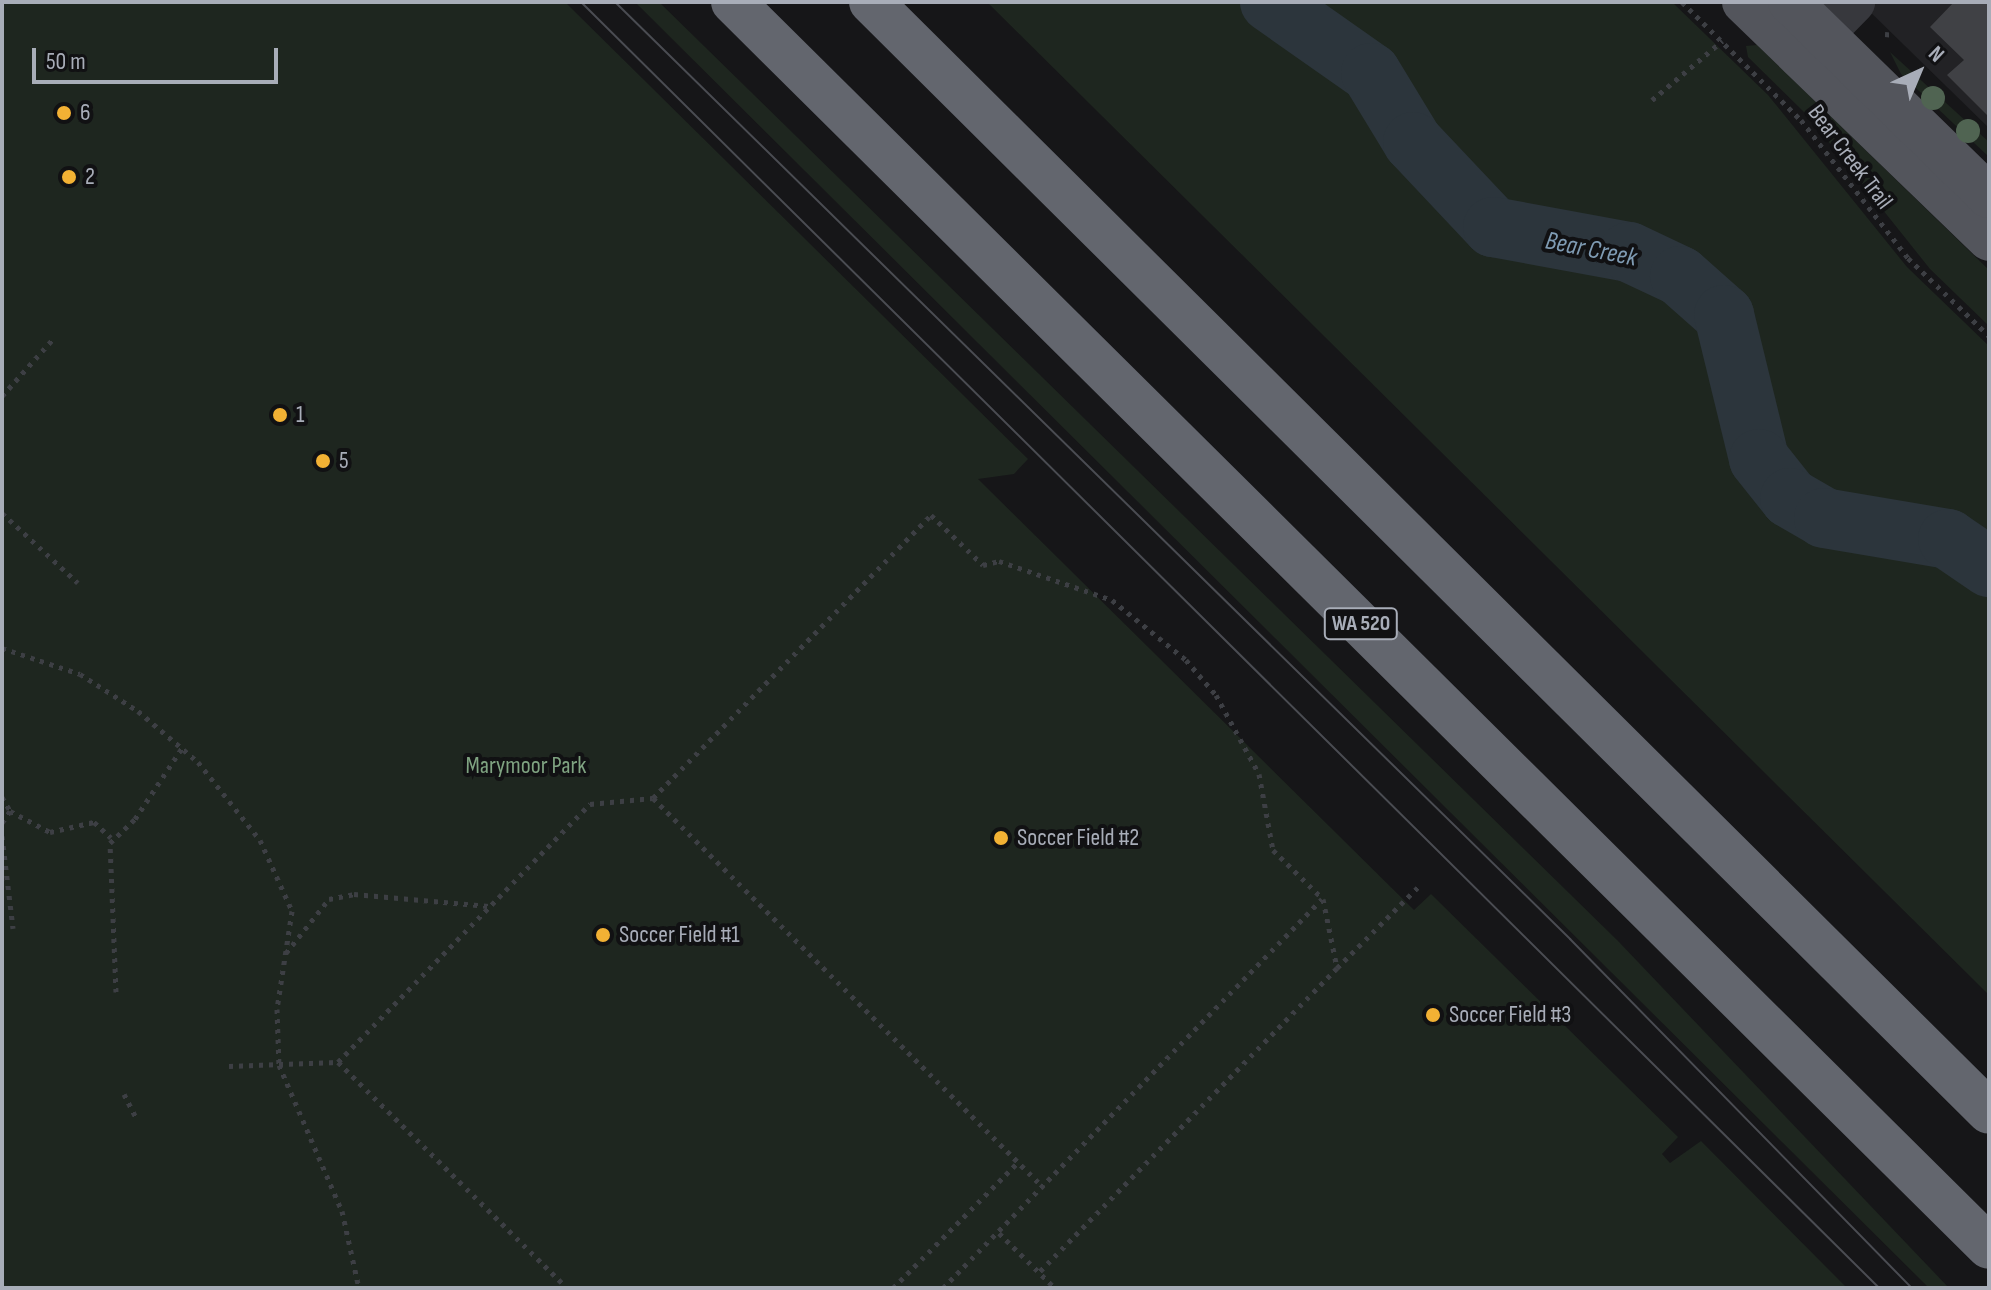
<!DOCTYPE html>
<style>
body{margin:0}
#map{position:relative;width:1991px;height:1290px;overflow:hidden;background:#161618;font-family:"Sofia Sans Condensed",sans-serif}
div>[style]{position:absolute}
.built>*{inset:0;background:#222225}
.green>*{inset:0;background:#1e261f}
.river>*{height:60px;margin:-30px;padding:0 30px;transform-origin:30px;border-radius:30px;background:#2c353c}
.building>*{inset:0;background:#404145}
.path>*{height:5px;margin-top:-2.5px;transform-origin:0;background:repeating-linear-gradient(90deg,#3d3f44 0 4px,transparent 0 10px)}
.minor>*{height:44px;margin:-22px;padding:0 22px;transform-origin:22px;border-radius:22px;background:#37383d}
.major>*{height:44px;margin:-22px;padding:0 22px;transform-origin:22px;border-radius:22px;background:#53555c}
.highway>*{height:44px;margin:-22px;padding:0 22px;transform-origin:22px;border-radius:22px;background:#63666e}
.tram>*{height:2px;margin:-1px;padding:0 1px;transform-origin:1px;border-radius:1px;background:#4a4c52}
.trees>*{width:24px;height:24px;margin:-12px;border-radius:50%;background:#506452}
.dots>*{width:22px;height:22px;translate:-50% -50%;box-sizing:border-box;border:4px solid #111113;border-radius:50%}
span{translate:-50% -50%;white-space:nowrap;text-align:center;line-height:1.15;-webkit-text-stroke:8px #111113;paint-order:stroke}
.shield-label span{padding:2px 6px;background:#111113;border:2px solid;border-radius:6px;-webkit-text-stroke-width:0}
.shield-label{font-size:22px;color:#a8adb8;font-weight:700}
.poi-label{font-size:24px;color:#a8adb8}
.left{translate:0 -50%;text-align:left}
.street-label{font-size:24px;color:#a8adb8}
.park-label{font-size:24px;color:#7fa381}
.water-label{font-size:26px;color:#7f9bb3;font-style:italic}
.frame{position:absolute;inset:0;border:4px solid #a8adb8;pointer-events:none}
.north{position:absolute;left:1879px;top:32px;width:80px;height:80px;-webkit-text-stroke:6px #111113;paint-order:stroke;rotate:44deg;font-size:22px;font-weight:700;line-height:32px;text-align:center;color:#a8adb8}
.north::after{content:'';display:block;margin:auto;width:28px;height:36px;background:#a8adb8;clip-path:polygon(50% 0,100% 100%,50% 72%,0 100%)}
.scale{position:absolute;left:32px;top:48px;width:246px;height:36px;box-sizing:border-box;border:4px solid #a8adb8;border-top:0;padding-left:10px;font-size:24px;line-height:28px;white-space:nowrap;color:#a8adb8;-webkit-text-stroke:6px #111113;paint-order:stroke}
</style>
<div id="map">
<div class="built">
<div style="clip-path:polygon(1860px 2px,1989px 2px,1989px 128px)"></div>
</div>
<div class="green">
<div style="clip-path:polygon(2px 2px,565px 2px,1028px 459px,1014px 474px,978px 479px,1414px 910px,1431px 894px,1678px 1137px,1662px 1154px,1670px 1163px,1701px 1141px,1847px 1288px,2px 1288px)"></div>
<div style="clip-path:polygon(635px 2px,659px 2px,1618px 941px,1949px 1288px,1929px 1288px)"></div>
<div style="clip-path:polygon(987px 2px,1672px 2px,1768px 95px,1907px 267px,1989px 346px,1989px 995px)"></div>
<div style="clip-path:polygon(1757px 45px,1989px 270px,1989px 326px,1930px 269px,1808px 116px,1748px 57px,1746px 46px)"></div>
<div style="clip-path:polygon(1890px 52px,1989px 142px,1989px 157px,1901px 74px)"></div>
</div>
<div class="river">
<div style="left:1270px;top:2px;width:123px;rotate:35.1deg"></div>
<div style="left:1371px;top:73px;width:81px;rotate:58.7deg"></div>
<div style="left:1413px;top:142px;width:117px;rotate:46.7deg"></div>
<div style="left:1493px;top:227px;width:138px;rotate:10.4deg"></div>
<div style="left:1629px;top:252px;width:56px;rotate:25.2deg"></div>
<div style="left:1680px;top:276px;width:59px;rotate:41.6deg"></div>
<div style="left:1724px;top:315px;width:148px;rotate:76.3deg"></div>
<div style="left:1759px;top:459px;width:50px;rotate:51.5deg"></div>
<div style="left:1790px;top:498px;width:39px;rotate:30deg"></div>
<div style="left:1824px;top:518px;width:126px;rotate:9.6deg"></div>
<div style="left:1948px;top:539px;width:50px;rotate:34.3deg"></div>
</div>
<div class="building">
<div style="clip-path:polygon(1954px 2px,1989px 2px,1989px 117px,1947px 75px,1964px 60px,1930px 27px)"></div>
</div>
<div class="path">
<div style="left:1682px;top:2px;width:168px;rotate:44.8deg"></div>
<div style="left:1801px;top:120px;width:175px;rotate:52.2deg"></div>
<div style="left:1908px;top:258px;width:112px;rotate:43.9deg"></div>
<div style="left:1885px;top:34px;width:9px;rotate:6deg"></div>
<div style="left:1652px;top:100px;width:92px;rotate:-40.1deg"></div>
<div style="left:2px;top:396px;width:76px;rotate:-48.2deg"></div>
<div style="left:2px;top:513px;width:103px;rotate:42.6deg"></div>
<div style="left:2px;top:648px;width:82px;rotate:18.4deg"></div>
<div style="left:80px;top:674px;width:69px;rotate:32.5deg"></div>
<div style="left:138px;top:711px;width:79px;rotate:40.4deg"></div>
<div style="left:198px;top:762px;width:100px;rotate:51.5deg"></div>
<div style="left:260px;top:840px;width:78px;rotate:65.7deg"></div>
<div style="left:292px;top:911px;width:99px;rotate:98.7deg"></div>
<div style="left:277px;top:1009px;width:56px;rotate:88deg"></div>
<div style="left:279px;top:1065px;width:159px;rotate:66.7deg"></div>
<div style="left:342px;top:1211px;width:79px;rotate:77.6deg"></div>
<div style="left:2px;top:797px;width:16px;rotate:60deg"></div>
<div style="left:10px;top:811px;width:14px;rotate:124deg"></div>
<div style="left:653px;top:798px;width:397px;rotate:-45.5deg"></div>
<div style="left:931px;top:515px;width:72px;rotate:43.9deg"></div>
<div style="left:983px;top:565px;width:16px;rotate:-14deg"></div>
<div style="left:999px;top:561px;width:120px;rotate:19deg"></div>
<div style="left:1112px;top:600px;width:95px;rotate:39deg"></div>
<div style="left:1186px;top:660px;width:46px;rotate:49.4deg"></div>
<div style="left:1216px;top:695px;width:90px;rotate:61.4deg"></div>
<div style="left:1259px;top:774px;width:77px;rotate:79.6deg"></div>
<div style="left:1273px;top:850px;width:70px;rotate:44.4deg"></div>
<div style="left:1323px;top:899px;width:70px;rotate:78.5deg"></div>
<div style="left:1337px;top:968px;width:426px;rotate:134.4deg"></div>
<div style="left:10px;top:811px;width:45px;rotate:27.7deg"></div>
<div style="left:50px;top:832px;width:45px;rotate:-12.8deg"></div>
<div style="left:94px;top:822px;width:23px;rotate:43deg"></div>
<div style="left:2px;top:836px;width:93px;rotate:83.2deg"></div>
<div style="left:286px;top:953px;width:69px;rotate:-51.5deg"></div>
<div style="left:329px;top:899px;width:25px;rotate:-11deg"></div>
<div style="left:354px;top:894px;width:135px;rotate:5.1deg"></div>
<div style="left:1337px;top:968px;width:115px;rotate:-45deg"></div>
<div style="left:116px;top:992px;width:149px;rotate:-92.3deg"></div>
<div style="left:110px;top:843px;width:35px;rotate:-44deg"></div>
<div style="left:135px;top:819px;width:85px;rotate:-56.5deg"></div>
<div style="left:338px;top:1062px;width:322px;rotate:44.6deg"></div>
<div style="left:229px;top:1066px;width:109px;rotate:-2.1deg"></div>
<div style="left:338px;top:1062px;width:361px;rotate:-45.7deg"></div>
<div style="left:590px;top:804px;width:63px;rotate:-5.4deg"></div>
<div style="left:653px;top:798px;width:551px;rotate:44.93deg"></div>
<div style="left:124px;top:1094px;width:29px;rotate:63deg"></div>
<div style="left:999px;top:1233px;width:78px;rotate:44.5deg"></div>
<div style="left:893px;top:1288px;width:177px;rotate:-45.2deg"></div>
<div style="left:943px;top:1288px;width:543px;rotate:-45.75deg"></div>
</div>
<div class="minor">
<div style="left:1800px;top:56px;width:76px;rotate:-45.5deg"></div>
</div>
<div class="major">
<div style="left:1744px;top:2px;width:341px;rotate:44deg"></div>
<div style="left:1790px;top:2px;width:278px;rotate:44.3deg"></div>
</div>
<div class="highway">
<div style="left:733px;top:2px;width:1768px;rotate:44.75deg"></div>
<div style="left:871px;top:2px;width:1575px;rotate:44.79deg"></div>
</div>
<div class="tram">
<div style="left:581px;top:2px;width:1827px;rotate:44.73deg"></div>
<div style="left:615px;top:2px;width:1338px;rotate:44.45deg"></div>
<div style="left:1570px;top:939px;width:489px;rotate:45.6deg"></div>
</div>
<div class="trees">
<div style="left:1933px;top:98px"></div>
<div style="left:1968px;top:131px"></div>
</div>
<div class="dots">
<div style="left:64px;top:113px;background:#f2b134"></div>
<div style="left:69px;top:177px;background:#f2b134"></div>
<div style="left:280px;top:415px;background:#f2b134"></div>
<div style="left:323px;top:461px;background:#f2b134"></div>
<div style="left:1001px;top:838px;background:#f2b134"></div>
<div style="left:603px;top:935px;background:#f2b134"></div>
<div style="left:1433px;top:1015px;background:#f2b134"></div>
</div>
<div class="shield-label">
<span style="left:1361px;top:624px">WA 520</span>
</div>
<div class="poi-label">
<span class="left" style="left:80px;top:113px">6</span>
<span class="left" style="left:85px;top:177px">2</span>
<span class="left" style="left:296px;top:415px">1</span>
<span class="left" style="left:339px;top:461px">5</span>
<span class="left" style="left:1017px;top:838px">Soccer Field #2</span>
<span class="left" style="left:619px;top:935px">Soccer Field #1</span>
<span class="left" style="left:1449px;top:1015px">Soccer Field #3</span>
</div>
<div class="street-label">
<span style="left:1850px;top:157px;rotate:53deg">Bear Creek Trail</span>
</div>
<div class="park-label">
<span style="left:526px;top:766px">Marymoor Park</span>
</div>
<div class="water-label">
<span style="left:1591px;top:250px;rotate:11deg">Bear Creek</span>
</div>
<div class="frame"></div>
<div class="north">N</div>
<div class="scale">50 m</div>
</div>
